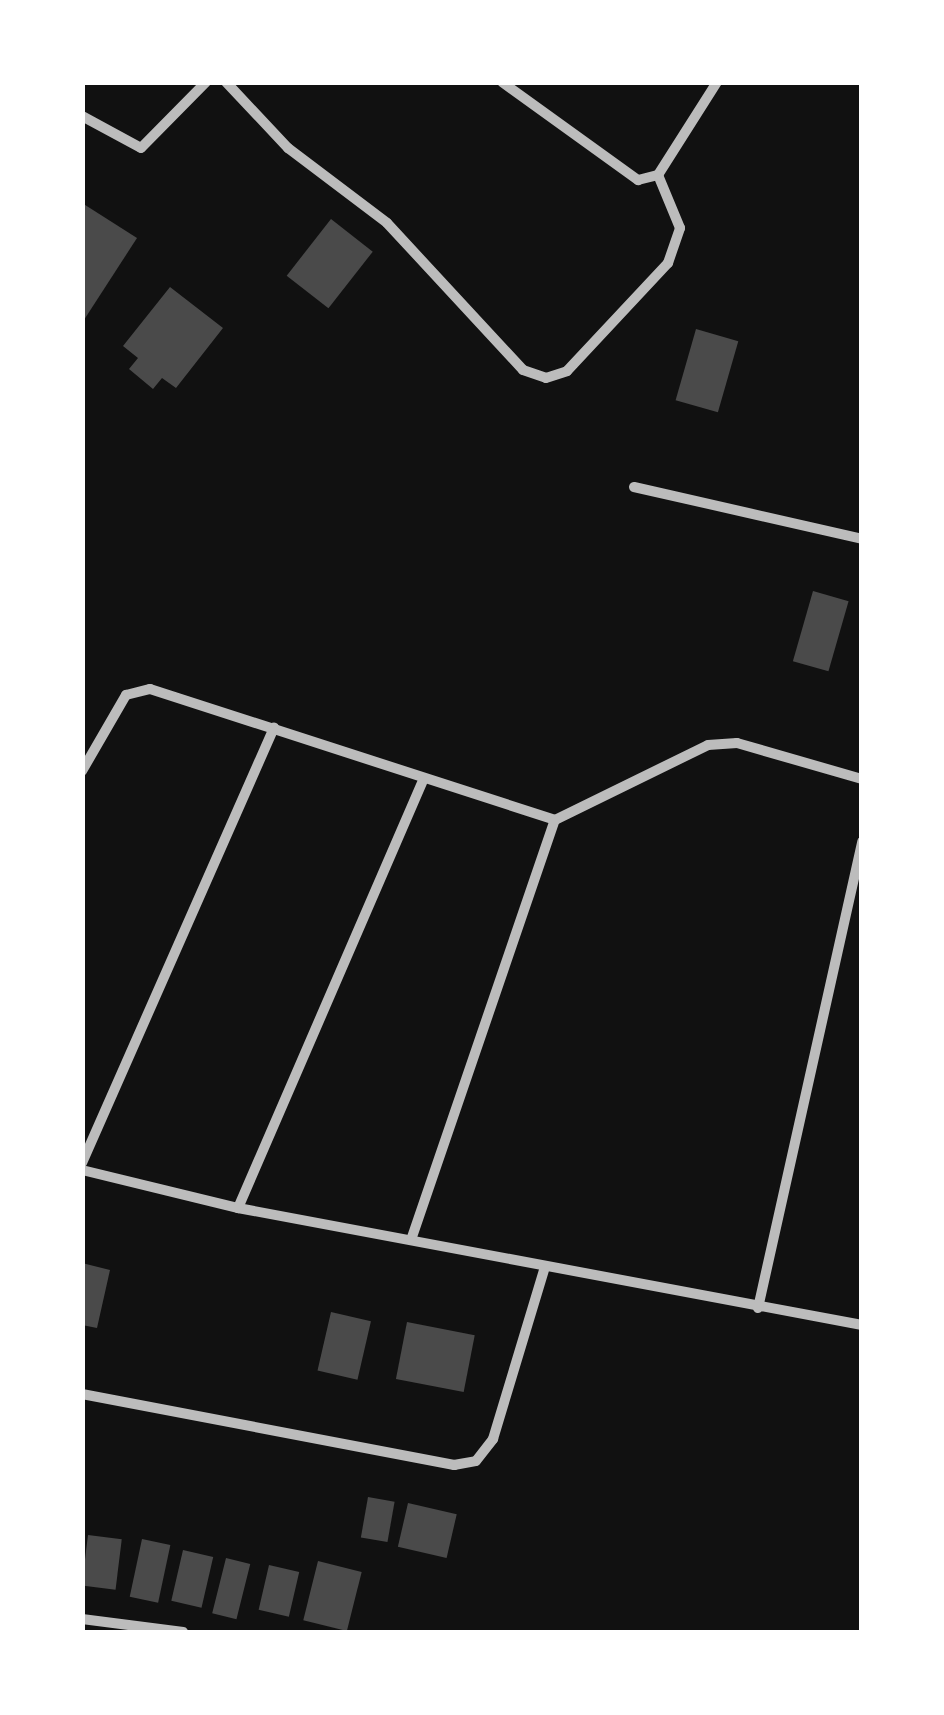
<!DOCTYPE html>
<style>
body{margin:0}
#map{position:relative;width:944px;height:1715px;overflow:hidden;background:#111;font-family:"PT Sans",sans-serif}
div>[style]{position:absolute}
.building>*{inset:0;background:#4a4a4a;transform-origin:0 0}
.minor>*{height:10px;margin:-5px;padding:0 5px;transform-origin:5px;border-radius:5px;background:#bcbcbc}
span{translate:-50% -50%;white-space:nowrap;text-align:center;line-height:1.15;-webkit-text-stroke:9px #fff;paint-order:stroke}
.frame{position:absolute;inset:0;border:85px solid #fff;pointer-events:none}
</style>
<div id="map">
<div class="building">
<div style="clip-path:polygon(82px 203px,137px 238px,82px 323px)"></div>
<div style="left:331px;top:219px;width:53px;height:72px;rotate:38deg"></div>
<div style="clip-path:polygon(170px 287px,223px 328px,176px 388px,162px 378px,153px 389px,129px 369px,138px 358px,123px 346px)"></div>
<div style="left:696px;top:329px;width:44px;height:74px;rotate:16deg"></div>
<div style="left:813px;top:591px;width:37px;height:73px;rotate:16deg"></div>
<div style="clip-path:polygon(82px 1263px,110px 1270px,97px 1328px,82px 1325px)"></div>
<div style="left:331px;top:1312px;width:41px;height:60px;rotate:13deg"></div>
<div style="left:407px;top:1322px;width:69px;height:58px;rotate:11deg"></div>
<div style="left:368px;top:1497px;width:27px;height:41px;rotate:10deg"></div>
<div style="left:408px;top:1503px;width:50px;height:45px;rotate:13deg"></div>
<div style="left:88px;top:1535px;width:34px;height:51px;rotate:7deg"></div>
<div style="left:142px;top:1539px;width:29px;height:59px;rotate:12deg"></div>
<div style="left:183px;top:1550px;width:31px;height:52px;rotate:13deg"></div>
<div style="left:226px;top:1558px;width:25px;height:57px;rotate:14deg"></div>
<div style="left:318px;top:1561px;width:45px;height:61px;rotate:14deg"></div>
<div style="left:269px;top:1565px;width:31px;height:46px;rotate:13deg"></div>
</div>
<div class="minor">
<div style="left:226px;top:82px;width:91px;rotate:46.8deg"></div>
<div style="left:288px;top:148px;width:124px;rotate:37.1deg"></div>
<div style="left:387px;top:223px;width:200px;rotate:47.2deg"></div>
<div style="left:523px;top:370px;width:24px;rotate:19deg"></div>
<div style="left:546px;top:378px;width:22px;rotate:-18deg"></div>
<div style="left:567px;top:371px;width:148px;rotate:-46.9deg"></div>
<div style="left:668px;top:263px;width:37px;rotate:-71deg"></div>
<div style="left:680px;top:228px;width:57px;rotate:-112.5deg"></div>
<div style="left:502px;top:82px;width:168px;rotate:35.8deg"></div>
<div style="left:638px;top:180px;width:21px;rotate:-14deg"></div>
<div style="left:658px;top:175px;width:110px;rotate:-57.6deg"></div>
<div style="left:82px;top:116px;width:67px;rotate:28.5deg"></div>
<div style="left:141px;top:148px;width:93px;rotate:-45.4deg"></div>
<div style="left:634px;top:487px;width:234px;rotate:12.8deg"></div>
<div style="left:82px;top:771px;width:88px;rotate:-59.9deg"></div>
<div style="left:126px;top:695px;width:25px;rotate:-14deg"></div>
<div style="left:150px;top:689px;width:426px;rotate:17.9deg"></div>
<div style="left:555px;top:820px;width:170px;rotate:-26.1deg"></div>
<div style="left:708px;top:745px;width:29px;rotate:-4deg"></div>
<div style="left:737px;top:743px;width:130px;rotate:16.1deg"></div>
<div style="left:82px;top:1163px;width:476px;rotate:-66.2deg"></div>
<div style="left:82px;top:1170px;width:161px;rotate:13.7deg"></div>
<div style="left:238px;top:1208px;width:635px;rotate:10.62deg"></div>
<div style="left:238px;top:1208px;width:466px;rotate:-66.6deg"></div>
<div style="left:411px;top:1240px;width:444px;rotate:-71.1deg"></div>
<div style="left:758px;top:1308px;width:478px;rotate:-77.4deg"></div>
<div style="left:82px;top:1394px;width:379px;rotate:10.8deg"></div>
<div style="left:454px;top:1465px;width:22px;rotate:-10deg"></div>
<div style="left:476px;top:1461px;width:28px;rotate:-52deg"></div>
<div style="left:493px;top:1439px;width:180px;rotate:-73.2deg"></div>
<div style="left:82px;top:1619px;width:102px;rotate:7.3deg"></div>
</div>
<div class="frame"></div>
</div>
